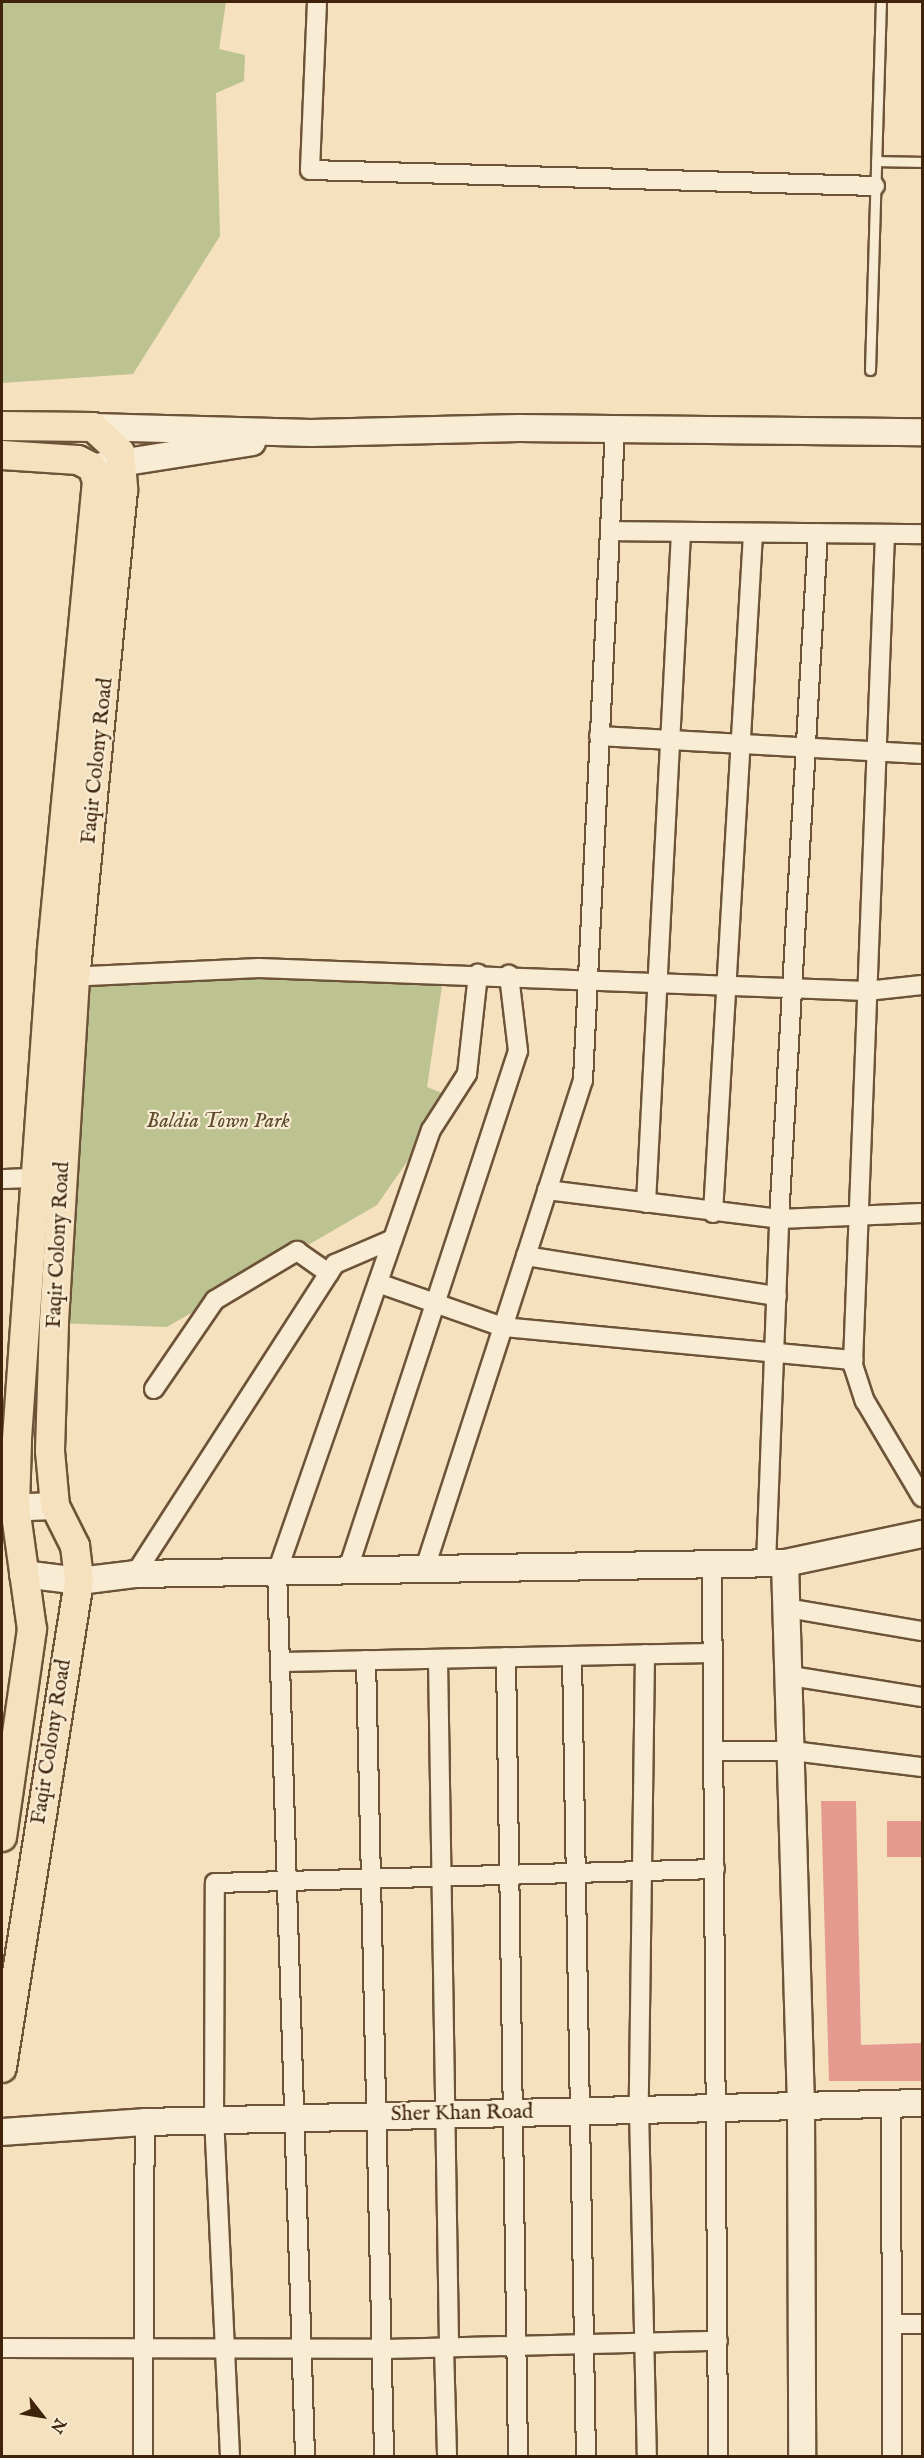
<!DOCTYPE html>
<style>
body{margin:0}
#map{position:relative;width:924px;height:2458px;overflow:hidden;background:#f6e1be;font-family:"IM FELL English",serif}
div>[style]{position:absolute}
.green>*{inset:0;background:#bdc291}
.building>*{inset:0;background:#e49a8f;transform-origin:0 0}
.roads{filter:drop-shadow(2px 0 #6d5338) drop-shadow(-2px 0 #6d5338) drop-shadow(0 2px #6d5338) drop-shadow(0 -2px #6d5338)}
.lane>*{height:9px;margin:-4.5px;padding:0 4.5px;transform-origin:4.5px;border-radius:4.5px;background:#f9ecd5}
.street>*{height:18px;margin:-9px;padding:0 9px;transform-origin:9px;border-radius:9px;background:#f9ecd5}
.secondary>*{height:26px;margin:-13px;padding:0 13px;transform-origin:13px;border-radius:13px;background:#f9ecd5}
.primary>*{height:28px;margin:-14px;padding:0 14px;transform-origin:14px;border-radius:14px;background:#f6e1be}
span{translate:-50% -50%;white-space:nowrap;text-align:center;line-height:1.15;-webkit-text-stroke:4.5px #f9ecd5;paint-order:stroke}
.street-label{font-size:21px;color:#3f240b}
.park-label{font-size:21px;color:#5e4c2c;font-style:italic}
.frame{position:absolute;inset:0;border:3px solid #3f240b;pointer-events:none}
.north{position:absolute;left:12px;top:2386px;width:60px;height:60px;-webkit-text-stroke:4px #f9ecd5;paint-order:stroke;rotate:121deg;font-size:16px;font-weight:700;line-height:24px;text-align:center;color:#3f240b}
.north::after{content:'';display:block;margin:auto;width:21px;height:27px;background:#3f240b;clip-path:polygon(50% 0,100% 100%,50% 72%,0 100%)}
</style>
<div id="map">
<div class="green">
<div style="clip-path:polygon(2px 2px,226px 2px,219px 49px,245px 55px,244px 81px,216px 93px,220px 236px,133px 374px,2px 383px)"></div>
<div style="clip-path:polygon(444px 973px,427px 1087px,452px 1097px,377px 1205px,167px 1327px,54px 1323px,75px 978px)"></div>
</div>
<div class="building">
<div style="clip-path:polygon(821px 1801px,856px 1801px,861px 2045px,922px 2043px,922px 2081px,829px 2081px)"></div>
<div style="left:887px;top:1821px;width:35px;height:36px"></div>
</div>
<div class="roads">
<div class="lane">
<div style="left:876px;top:161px;width:46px;rotate:1.2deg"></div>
<div style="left:870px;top:370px;width:368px;rotate:-88.3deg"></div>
</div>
<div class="street">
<div style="left:317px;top:2px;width:168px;rotate:92.4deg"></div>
<div style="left:310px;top:170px;width:565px;rotate:1.62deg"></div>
<div style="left:610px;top:531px;width:312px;rotate:0.6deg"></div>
<div style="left:885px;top:534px;width:832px;rotate:92.21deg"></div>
<div style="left:853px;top:1365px;width:38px;rotate:72deg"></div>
<div style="left:865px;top:1401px;width:112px;rotate:59.3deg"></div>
<div style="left:599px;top:736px;width:324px;rotate:3.2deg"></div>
<div style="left:67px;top:977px;width:192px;rotate:-2.7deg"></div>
<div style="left:259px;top:968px;width:608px;rotate:2.17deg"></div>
<div style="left:867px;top:991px;width:55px;rotate:-6.2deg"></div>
<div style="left:2px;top:1179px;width:31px;rotate:-2deg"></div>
<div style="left:547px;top:1190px;width:234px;rotate:7.1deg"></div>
<div style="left:779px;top:1219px;width:143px;rotate:-2.4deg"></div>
<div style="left:646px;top:1203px;width:672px;rotate:-87.01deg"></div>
<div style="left:713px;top:1213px;width:681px;rotate:-86.63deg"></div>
<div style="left:526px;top:1256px;width:254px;rotate:9.1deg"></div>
<div style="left:378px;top:1283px;width:133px;rotate:19.4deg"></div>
<div style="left:503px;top:1327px;width:352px;rotate:5.4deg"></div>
<div style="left:154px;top:1389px;width:108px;rotate:-55.6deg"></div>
<div style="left:215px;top:1300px;width:96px;rotate:-30.9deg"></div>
<div style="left:297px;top:1251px;width:39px;rotate:35deg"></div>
<div style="left:766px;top:1564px;width:345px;rotate:-87.8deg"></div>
<div style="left:779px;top:1219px;width:687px;rotate:-86.75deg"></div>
<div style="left:712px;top:1566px;width:890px;rotate:89.61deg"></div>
<div style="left:425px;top:1568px;width:513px;rotate:-72.06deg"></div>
<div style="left:583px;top:1080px;width:652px;rotate:-87.19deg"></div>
<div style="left:348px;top:1569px;width:545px;rotate:-71.83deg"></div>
<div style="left:518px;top:1051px;width:77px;rotate:-96.8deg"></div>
<div style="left:135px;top:1574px;width:369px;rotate:-57.2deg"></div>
<div style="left:335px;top:1264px;width:63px;rotate:-23.3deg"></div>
<div style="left:787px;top:1608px;width:137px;rotate:9.7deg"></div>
<div style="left:645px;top:1654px;width:456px;rotate:90.8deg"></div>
<div style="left:639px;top:2110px;width:346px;rotate:88.7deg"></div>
<div style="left:572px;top:1656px;width:800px;rotate:89deg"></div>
<div style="left:506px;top:1657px;width:799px;rotate:89.14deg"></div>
<div style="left:438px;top:1659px;width:688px;rotate:89.08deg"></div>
<div style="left:366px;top:1660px;width:796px;rotate:88.7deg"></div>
<div style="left:280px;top:1662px;width:433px;rotate:-1.2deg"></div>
<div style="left:791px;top:1676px;width:133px;rotate:9.1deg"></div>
<div style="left:714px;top:1751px;width:79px"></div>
<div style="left:793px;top:1751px;width:130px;rotate:7.1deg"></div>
<div style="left:891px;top:2103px;width:353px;rotate:89.8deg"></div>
<div style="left:892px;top:2324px;width:30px"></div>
<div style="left:444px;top:2347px;width:109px;rotate:88.4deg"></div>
<div style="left:2px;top:2348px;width:383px;rotate:0.1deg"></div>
<div style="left:385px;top:2349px;width:333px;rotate:-1.4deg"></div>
<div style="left:143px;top:2456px;width:334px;rotate:-89.7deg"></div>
<div style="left:230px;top:2456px;width:336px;rotate:-92.7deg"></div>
<div style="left:214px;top:2120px;width:237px;rotate:-89.8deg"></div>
<div style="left:215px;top:1883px;width:500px;rotate:-1.6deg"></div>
<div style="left:305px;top:2456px;width:884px;rotate:-91.81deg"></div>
<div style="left:277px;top:1572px;width:468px;rotate:-70.8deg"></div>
<div style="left:431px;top:1130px;width:67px;rotate:-57.3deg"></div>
<div style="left:467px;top:1074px;width:101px;rotate:-83.7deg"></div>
</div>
<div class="secondary">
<div style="left:93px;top:427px;width:218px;rotate:1.6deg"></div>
<div style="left:311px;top:433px;width:208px;rotate:-1.4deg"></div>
<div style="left:519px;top:428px;width:403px;rotate:0.6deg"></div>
<div style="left:101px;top:466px;width:153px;rotate:-9deg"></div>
<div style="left:2px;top:1508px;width:53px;rotate:-2.2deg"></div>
<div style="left:785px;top:1563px;width:543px;rotate:88.31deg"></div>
<div style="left:801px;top:2106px;width:350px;rotate:89.8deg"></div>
<div style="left:23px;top:1574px;width:56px;rotate:7.1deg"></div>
<div style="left:79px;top:1581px;width:56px;rotate:-7.1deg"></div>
<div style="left:135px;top:1574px;width:650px;rotate:-0.97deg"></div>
<div style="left:785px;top:1563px;width:140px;rotate:-12deg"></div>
<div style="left:2px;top:2132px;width:143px;rotate:-4deg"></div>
<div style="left:145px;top:2122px;width:777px;rotate:-1.4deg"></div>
</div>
<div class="primary">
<div style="left:2px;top:426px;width:91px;rotate:0.6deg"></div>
<div style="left:93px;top:427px;width:37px;rotate:43deg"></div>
<div style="left:120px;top:452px;width:38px;rotate:85deg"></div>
<div style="left:123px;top:490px;width:490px;rotate:95.6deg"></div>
<div style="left:75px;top:978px;width:346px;rotate:93.5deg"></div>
<div style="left:54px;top:1323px;width:128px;rotate:91.8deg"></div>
<div style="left:50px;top:1451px;width:55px;rotate:84.8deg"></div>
<div style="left:55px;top:1506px;width:45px;rotate:63.4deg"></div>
<div style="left:75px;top:1546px;width:35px;rotate:83deg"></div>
<div style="left:79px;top:1581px;width:493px;rotate:99deg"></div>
<div style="left:2px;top:455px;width:76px;rotate:3.8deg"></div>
<div style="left:78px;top:460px;width:16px;rotate:27deg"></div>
<div style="left:92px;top:467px;width:15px;rotate:70deg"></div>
<div style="left:97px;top:481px;width:471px;rotate:95.5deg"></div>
<div style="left:52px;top:950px;width:493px;rotate:94.1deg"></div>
<div style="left:17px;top:1442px;width:65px;rotate:91.8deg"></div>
<div style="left:15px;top:1507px;width:123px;rotate:82.1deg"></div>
<div style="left:32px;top:1629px;width:210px;rotate:98.2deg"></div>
</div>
</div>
<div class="street-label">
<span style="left:98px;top:761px;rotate:-84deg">Faqir Colony Road</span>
<span style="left:59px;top:1245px;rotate:-87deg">Faqir Colony Road</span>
<span style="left:52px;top:1742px;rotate:-81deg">Faqir Colony Road</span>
<span style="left:462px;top:2114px;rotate:-1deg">Sher Khan Road</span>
</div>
<div class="park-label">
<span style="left:218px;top:1122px">Baldia Town Park</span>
</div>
<div class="frame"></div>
<div class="north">N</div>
</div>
